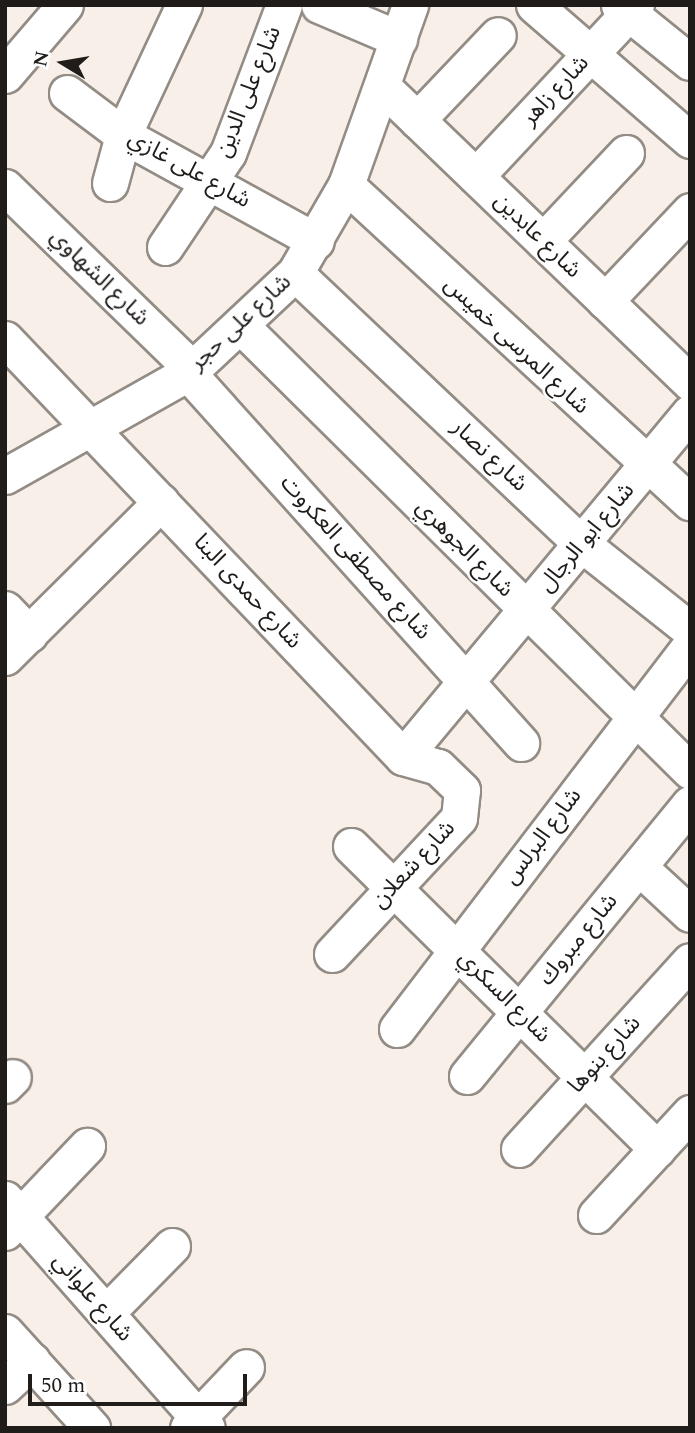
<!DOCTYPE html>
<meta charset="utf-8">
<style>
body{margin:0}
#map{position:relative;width:695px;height:1433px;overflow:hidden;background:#f8f0e8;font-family:Spectral,"Noto Sans Arabic",serif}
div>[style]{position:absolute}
.roads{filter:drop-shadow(2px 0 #938c85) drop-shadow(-2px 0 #938c85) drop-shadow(0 2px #938c85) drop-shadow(0 -2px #938c85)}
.minor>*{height:35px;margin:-17.5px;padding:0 17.5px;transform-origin:17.5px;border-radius:17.5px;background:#fff}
span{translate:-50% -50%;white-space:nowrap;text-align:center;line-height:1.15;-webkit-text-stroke:5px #fff;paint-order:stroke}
.street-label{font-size:23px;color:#1f1c1a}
.frame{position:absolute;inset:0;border:7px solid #1f1c1a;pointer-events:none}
.north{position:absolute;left:28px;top:28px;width:70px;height:70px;-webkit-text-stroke:5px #fff;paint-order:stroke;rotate:281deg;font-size:19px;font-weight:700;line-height:28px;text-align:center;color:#1f1c1a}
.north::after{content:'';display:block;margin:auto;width:24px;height:32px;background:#1f1c1a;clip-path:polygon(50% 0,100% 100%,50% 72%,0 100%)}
.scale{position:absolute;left:28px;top:1374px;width:219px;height:32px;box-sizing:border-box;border:4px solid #1f1c1a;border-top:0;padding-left:9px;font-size:21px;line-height:24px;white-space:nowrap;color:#1f1c1a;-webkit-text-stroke:5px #fff;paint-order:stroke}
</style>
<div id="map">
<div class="roads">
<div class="minor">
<div style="left:319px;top:5px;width:87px;rotate:23deg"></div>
<div style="left:534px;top:5px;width:206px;rotate:40.9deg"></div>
<div style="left:619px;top:5px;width:91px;rotate:38.8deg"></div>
<div style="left:5px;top:75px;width:92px;rotate:-49.4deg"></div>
<div style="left:385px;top:89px;width:424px;rotate:43.9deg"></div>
<div style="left:67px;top:93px;width:70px;rotate:36.9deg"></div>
<div style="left:123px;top:135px;width:220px;rotate:28.8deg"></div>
<div style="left:417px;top:120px;width:117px;rotate:-46.4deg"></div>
<div style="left:476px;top:176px;width:234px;rotate:-46.9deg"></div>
<div style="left:110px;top:183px;width:50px;rotate:-74.8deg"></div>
<div style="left:123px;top:135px;width:144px;rotate:-64.9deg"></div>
<div style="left:346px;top:185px;width:468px;rotate:42.7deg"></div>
<div style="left:5px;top:187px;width:261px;rotate:44.2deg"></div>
<div style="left:543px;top:241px;width:121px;rotate:-46.7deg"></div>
<div style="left:165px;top:247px;width:113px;rotate:-56.2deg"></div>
<div style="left:228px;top:153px;width:158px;rotate:-69.3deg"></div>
<div style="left:295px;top:273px;width:395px;rotate:43.4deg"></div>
<div style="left:582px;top:544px;width:138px;rotate:38.5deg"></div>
<div style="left:605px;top:301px;width:124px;rotate:-46.6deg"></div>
<div style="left:241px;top:326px;width:632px;rotate:44.74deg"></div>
<div style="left:5px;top:339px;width:577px;rotate:46.4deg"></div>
<div style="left:188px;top:373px;width:498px;rotate:48deg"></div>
<div style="left:5px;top:476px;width:210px;rotate:-29.4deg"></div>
<div style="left:188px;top:373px;width:146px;rotate:-43.1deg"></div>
<div style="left:295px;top:273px;width:102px;rotate:-59.9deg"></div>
<div style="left:346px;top:185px;width:191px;rotate:-70.4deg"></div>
<div style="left:5px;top:609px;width:35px;rotate:46deg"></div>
<div style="left:5px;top:657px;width:220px;rotate:-44.8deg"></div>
<div style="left:403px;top:757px;width:448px;rotate:-50.2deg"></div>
<div style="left:351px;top:846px;width:431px;rotate:44.7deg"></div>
<div style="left:639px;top:867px;width:69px;rotate:42.7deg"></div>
<div style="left:332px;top:954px;width:186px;rotate:-47deg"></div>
<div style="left:459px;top:818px;width:28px;rotate:-84deg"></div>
<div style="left:462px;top:790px;width:33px;rotate:-136deg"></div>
<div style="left:438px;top:767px;width:36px;rotate:-164deg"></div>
<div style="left:397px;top:1029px;width:482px;rotate:-52.6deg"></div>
<div style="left:467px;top:1076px;width:352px;rotate:-50.7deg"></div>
<div style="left:5px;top:1085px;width:11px;rotate:-45deg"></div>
<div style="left:519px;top:1149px;width:254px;rotate:-47.7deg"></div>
<div style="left:5px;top:1199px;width:305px;rotate:48.6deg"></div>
<div style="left:596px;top:1215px;width:139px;rotate:-47.3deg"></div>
<div style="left:5px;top:1232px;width:119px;rotate:-46.4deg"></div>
<div style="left:106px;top:1313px;width:94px;rotate:-45.4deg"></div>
<div style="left:5px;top:1332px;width:130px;rotate:47.8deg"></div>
<div style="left:5px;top:1386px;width:37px;rotate:-43deg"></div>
<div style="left:188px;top:1428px;width:84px;rotate:-46.4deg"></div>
</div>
</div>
<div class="street-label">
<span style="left:556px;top:91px;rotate:-47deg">شارع زاهر</span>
<span style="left:249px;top:92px;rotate:-68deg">شارع على الدين</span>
<span style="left:189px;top:170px;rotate:29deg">شارع على غازي</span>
<span style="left:537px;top:236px;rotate:44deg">شارع عابدين</span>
<span style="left:99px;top:278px;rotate:44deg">شارع الشهاوي</span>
<span style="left:241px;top:323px;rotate:-43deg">شارع على حجر</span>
<span style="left:516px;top:346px;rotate:43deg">شارع المرسى خميس</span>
<span style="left:489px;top:456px;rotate:43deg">شارع نصار</span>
<span style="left:587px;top:538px;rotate:-50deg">شارع ابو الرجال</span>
<span style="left:464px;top:549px;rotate:45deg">شارع الجوهري</span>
<span style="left:355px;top:558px;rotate:48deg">شارع مصطفى العكروت</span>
<span style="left:247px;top:592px;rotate:47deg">شارع حمدى البنا</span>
<span style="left:543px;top:837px;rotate:-53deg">شارع البرلس</span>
<span style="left:414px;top:865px;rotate:-47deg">شارع شعلان</span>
<span style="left:579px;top:940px;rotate:-51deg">شارع مبروك</span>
<span style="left:504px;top:997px;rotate:45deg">شارع السكري</span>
<span style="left:605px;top:1055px;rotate:-48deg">شارع بنوها</span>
<span style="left:92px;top:1298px;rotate:49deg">شارع علواني</span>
</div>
<div class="frame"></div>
<div class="north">N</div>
<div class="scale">50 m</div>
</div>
